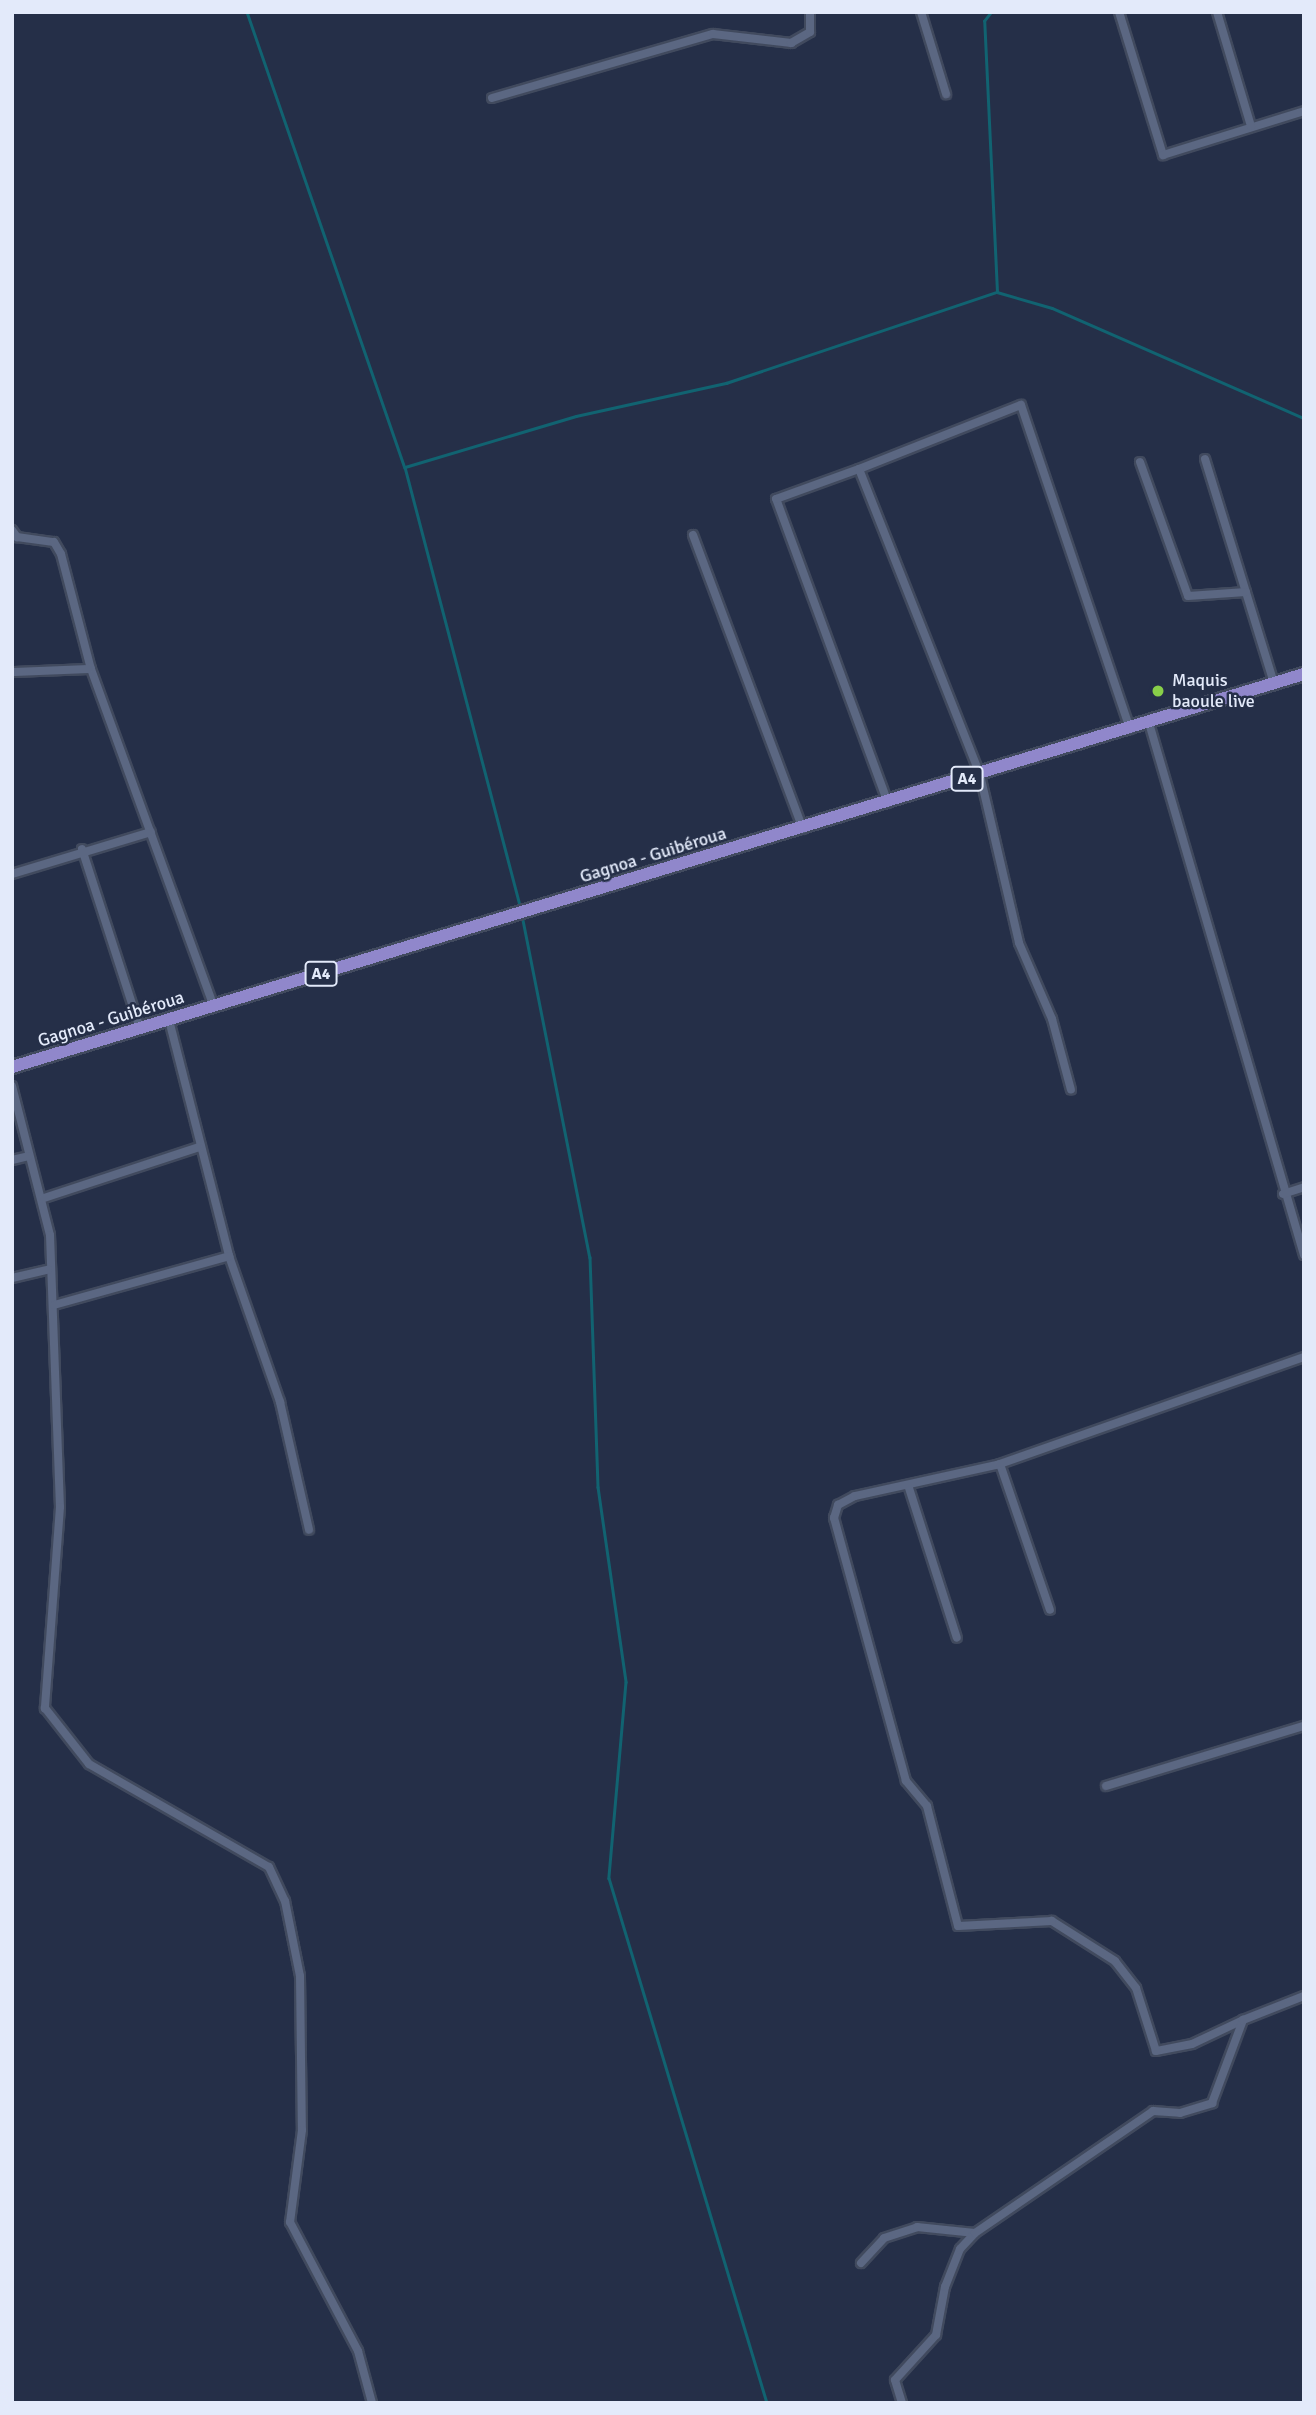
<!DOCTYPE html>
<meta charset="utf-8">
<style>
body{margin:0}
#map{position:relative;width:1316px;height:2415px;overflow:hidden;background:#252f48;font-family:Signika,sans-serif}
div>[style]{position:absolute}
.stream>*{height:2.5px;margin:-1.25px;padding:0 1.25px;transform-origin:1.25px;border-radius:1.25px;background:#116371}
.roads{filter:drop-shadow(2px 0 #414a5e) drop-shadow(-2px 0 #414a5e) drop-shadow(0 2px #414a5e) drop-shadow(0 -2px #414a5e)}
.minor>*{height:8px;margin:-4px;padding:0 4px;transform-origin:4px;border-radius:4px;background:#5b6782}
.primary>*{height:12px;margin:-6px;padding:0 6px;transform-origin:6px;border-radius:6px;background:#9087cb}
.dots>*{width:19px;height:19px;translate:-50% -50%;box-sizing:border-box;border:4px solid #252f48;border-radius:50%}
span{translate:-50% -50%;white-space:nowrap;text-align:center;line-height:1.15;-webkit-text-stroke:5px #252f48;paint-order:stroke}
.shield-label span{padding:2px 5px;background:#252f48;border:2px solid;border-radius:5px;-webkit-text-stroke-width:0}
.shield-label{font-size:16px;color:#e3eafa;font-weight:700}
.poi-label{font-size:18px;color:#e3eafa}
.left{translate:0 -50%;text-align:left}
.street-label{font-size:18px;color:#e3eafa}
.frame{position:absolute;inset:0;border:14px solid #e3eafa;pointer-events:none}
</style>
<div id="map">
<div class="stream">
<div style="left:247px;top:12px;width:482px;rotate:70.9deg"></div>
<div style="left:405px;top:467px;width:457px;rotate:75.3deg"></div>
<div style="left:997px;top:292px;width:57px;rotate:16.2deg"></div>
<div style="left:1052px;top:308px;width:275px;rotate:23.6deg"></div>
<div style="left:405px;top:467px;width:178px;rotate:-16.6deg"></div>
<div style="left:576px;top:416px;width:154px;rotate:-12.4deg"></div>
<div style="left:726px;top:383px;width:286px;rotate:-18.6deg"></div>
<div style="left:997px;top:292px;width:271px;rotate:-92.7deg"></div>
<div style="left:984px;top:21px;width:11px;rotate:-52deg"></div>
<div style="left:522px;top:915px;width:349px;rotate:78.8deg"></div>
<div style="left:590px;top:1257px;width:230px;rotate:88deg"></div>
<div style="left:598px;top:1487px;width:197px;rotate:81.8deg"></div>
<div style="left:626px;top:1682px;width:197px;rotate:95deg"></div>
<div style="left:609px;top:1878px;width:548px;rotate:73.25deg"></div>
</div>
<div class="roads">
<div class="minor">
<div style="left:921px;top:12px;width:86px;rotate:73deg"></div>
<div style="left:1119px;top:12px;width:150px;rotate:72.9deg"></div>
<div style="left:1163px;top:155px;width:148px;rotate:-17.3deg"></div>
<div style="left:1217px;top:12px;width:119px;rotate:73.4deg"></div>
<div style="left:492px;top:98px;width:230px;rotate:-16.2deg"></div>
<div style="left:713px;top:34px;width:79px;rotate:6.6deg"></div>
<div style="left:791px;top:43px;width:22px;rotate:-30deg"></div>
<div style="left:810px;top:32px;width:20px;rotate:-90deg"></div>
<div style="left:1205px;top:459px;width:234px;rotate:72.9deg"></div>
<div style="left:1140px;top:462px;width:142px;rotate:70.3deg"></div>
<div style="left:1188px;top:596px;width:58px;rotate:-3.9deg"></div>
<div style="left:859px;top:469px;width:174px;rotate:-21.6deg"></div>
<div style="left:1021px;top:405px;width:342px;rotate:71.4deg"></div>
<div style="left:12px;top:530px;width:9px;rotate:54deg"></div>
<div style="left:17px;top:537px;width:37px;rotate:8deg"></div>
<div style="left:54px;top:542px;width:14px;rotate:60deg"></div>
<div style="left:61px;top:554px;width:119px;rotate:75.4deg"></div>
<div style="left:91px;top:669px;width:360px;rotate:70deg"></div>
<div style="left:693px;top:535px;width:314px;rotate:69.5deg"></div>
<div style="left:12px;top:672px;width:79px;rotate:-2.2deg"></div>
<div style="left:1149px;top:723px;width:554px;rotate:73.76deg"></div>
<div style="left:888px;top:803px;width:324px;rotate:-110.2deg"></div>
<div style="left:776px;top:499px;width:88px;rotate:-19.9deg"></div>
<div style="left:859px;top:469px;width:329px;rotate:68.4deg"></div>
<div style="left:980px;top:775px;width:172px;rotate:76.9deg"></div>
<div style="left:1019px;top:943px;width:83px;rotate:66.5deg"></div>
<div style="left:1052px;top:1019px;width:73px;rotate:75deg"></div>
<div style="left:82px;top:849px;width:189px;rotate:72.1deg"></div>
<div style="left:12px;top:874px;width:145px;rotate:-16.8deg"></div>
<div style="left:169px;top:1020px;width:244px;rotate:75.7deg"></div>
<div style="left:229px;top:1256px;width:155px;rotate:70.7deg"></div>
<div style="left:280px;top:1402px;width:131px;rotate:77.2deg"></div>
<div style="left:12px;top:1086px;width:154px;rotate:75.7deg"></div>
<div style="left:50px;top:1235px;width:272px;rotate:87.9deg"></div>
<div style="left:60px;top:1507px;width:202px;rotate:94.3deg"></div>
<div style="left:45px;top:1708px;width:71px;rotate:51.8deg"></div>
<div style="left:89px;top:1764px;width:207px;rotate:29.8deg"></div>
<div style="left:269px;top:1867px;width:38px;rotate:65deg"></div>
<div style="left:285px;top:1901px;width:76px;rotate:78.7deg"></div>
<div style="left:300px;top:1976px;width:154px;rotate:89.3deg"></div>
<div style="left:302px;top:2130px;width:93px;rotate:97.4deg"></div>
<div style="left:290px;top:2222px;width:146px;rotate:62.2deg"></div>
<div style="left:358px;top:2351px;width:54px;rotate:74.9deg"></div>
<div style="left:12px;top:1160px;width:17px;rotate:-13deg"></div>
<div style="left:1283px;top:1194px;width:22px;rotate:-18deg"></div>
<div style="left:44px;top:1198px;width:163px;rotate:-18.2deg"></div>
<div style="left:12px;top:1278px;width:37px;rotate:-13deg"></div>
<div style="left:54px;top:1305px;width:182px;rotate:-15.6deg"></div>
<div style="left:1000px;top:1464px;width:154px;rotate:71.1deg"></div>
<div style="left:909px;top:1488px;width:157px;rotate:72.3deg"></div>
<div style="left:1106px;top:1786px;width:207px;rotate:-16.9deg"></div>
<div style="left:1243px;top:2020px;width:56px;rotate:154.8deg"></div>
<div style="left:1192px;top:2044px;width:37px;rotate:169deg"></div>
<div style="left:1156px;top:2051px;width:66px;rotate:-107.6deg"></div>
<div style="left:1136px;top:1988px;width:34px;rotate:-128deg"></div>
<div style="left:1115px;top:1961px;width:75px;rotate:-147.6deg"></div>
<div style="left:1052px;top:1921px;width:94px;rotate:177deg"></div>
<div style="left:958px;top:1926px;width:124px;rotate:-104.5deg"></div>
<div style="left:927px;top:1806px;width:33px;rotate:-130deg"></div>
<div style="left:906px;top:1781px;width:273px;rotate:-105.3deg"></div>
<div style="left:834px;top:1518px;width:14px;rotate:-73deg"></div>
<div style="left:838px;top:1505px;width:19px;rotate:-28deg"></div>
<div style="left:855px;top:1496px;width:148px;rotate:-12.4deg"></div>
<div style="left:1000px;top:1464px;width:322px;rotate:-19.4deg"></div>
<div style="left:861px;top:2263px;width:34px;rotate:-47deg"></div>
<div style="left:884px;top:2238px;width:35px;rotate:-18deg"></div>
<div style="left:917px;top:2227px;width:58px;rotate:5.9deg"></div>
<div style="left:902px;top:2403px;width:24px;rotate:-107deg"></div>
<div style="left:895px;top:2380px;width:61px;rotate:-47.7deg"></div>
<div style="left:936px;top:2335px;width:49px;rotate:-79.4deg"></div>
<div style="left:945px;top:2287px;width:41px;rotate:-68.5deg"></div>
<div style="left:960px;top:2249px;width:22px;rotate:-47deg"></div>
<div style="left:975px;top:2233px;width:216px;rotate:-34.4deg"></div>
<div style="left:1153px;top:2111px;width:27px;rotate:4deg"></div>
<div style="left:1180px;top:2113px;width:34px;rotate:-17deg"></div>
<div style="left:1212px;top:2103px;width:89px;rotate:-69.5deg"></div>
<div style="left:1243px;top:2020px;width:66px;rotate:-21.5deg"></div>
</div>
<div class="primary">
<div style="left:12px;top:1067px;width:1350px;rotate:-16.92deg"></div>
</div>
</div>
<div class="dots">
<div style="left:1158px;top:691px;background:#88cf49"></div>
</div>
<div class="shield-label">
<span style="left:967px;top:779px">A4</span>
<span style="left:321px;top:974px">A4</span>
</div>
<div class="poi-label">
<span class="left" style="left:1172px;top:691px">Maquis<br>baoule live</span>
</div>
<div class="street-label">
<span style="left:653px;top:855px;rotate:-17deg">Gagnoa - Guibéroua</span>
<span style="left:111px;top:1019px;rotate:-17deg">Gagnoa - Guibéroua</span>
</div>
<div class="frame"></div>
</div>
